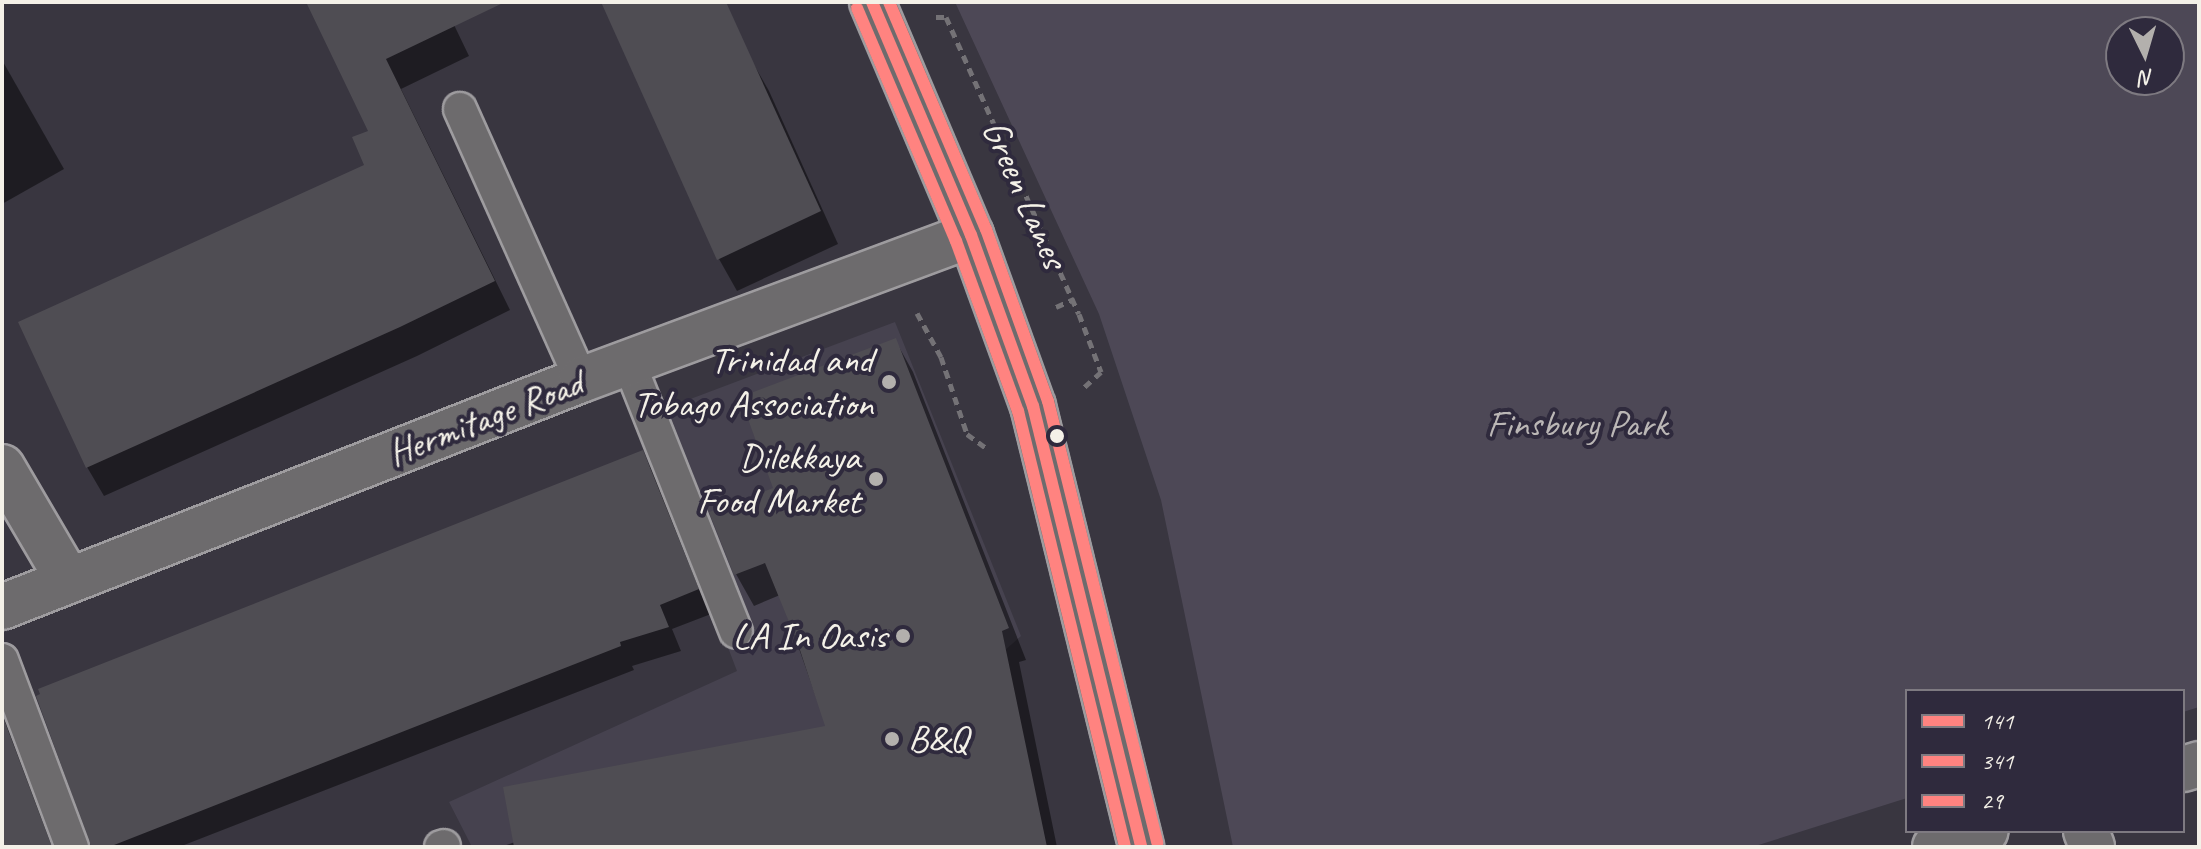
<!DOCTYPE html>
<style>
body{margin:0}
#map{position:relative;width:2201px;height:849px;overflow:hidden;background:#393640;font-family:Caveat,sans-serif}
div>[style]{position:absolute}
.built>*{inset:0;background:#46424f}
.green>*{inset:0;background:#4d4856}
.shadow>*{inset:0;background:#0007}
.building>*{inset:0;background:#4f4d53}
.path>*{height:5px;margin-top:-2.5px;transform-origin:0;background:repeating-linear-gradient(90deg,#747276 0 8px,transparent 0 14px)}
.roads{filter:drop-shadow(2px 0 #9e9c9f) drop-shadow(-2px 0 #9e9c9f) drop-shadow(0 2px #9e9c9f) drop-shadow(0 -2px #9e9c9f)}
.lane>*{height:32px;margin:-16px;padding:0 16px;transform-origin:16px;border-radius:16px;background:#6d6b6d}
.street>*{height:44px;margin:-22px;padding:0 22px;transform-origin:22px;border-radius:22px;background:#6d6b6d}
.secondary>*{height:44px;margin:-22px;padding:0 22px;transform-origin:22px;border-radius:22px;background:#6d6b6d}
.primary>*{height:44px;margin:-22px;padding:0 22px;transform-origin:22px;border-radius:22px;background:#6d6b6d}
.bus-1>*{height:12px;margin:-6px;padding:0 6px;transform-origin:6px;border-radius:6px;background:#ff8380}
.bus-2>*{height:12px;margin:-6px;padding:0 6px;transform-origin:6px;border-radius:6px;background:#ff8380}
.bus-3>*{height:12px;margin:-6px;padding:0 6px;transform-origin:6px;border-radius:6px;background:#ff8380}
.dots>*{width:22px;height:22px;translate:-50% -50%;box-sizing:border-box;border:4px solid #2f2a3d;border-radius:50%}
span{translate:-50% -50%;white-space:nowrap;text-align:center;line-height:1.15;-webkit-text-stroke:8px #2f2a3d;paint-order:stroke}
.street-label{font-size:38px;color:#f4f1e8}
.poi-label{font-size:38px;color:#f4f1e8}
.right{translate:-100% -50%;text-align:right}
.left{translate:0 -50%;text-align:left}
.park-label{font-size:38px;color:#bbb7b6}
.frame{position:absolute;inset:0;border:4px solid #f4f1e8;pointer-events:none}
.legend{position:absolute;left:1905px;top:689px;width:280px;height:144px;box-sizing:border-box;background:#2f2a3d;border:2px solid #7e7a81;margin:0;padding:10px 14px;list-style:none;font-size:24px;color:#f4f1e8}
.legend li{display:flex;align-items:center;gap:16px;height:40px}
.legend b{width:40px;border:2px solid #7e7a81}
.north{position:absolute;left:2105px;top:16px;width:80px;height:80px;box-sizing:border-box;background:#2f2a3d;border:2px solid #7e7a81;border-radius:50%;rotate:175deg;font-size:22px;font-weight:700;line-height:32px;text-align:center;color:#f4f1e8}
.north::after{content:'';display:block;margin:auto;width:28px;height:36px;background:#b3b0ad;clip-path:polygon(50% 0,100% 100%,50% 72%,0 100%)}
</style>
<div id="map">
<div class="built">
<div style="clip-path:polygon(895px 322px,1021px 636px,1004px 651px,1047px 847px,472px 847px,449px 802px,737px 671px,640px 418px)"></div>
</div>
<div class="green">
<div style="clip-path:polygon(evenodd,955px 2px,2199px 2px,2199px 707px,2183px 712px,2183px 691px,1907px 691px,1907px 798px,1752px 847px,1233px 847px,1161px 500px,1099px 314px,955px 2px,2121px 32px,2169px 32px,2169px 80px,2121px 80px,2121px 32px)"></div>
</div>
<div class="shadow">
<div style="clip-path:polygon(308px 2px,443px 2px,469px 56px,401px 89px,510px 310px,417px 356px,104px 496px,87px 467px,366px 166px,371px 132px)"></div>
<div style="clip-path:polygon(604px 2px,718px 2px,769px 91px,838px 244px,737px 291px,719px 259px)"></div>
<div style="clip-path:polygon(2px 60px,64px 169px,2px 204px)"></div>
<div style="clip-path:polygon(895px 340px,913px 372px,1026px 660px,1019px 662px,1057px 847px,501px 847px,827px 728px,780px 595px,754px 606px,736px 574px,776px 489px)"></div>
<div style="clip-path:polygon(642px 452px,656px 477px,711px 614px,672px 629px,681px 651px,632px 666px,634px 670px,179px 847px,92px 847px)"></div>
<div style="clip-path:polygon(2px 716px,13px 734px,57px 847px,2px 847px)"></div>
</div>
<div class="building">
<div style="clip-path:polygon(306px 2px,505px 2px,386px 59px,495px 281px,400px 327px,86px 468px,18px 322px,364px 165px,352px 137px,368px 131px)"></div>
<div style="clip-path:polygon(601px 2px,726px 2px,821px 211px,717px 260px)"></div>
<div style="clip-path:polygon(896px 338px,1009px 628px,1002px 631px,1047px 847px,514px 847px,503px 787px,825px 726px,798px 644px,765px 563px,734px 575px,709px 512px,773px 488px,740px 397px)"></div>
<div style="clip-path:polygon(643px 450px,699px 589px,660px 605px,669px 627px,620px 642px,621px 646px,109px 847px,91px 847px,36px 696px,40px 694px,38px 689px)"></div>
<div style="clip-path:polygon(2px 714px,52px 847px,2px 847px)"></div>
</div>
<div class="path">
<div style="left:936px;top:17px;width:10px"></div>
<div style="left:946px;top:17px;width:325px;rotate:65.9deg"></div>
<div style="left:1079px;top:314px;width:62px;rotate:69.2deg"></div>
<div style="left:1101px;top:372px;width:24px;rotate:138deg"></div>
<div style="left:1056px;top:307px;width:20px;rotate:-24deg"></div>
<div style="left:917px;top:313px;width:50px;rotate:61.4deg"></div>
<div style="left:941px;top:357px;width:81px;rotate:71.3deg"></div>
<div style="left:967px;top:434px;width:22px;rotate:36deg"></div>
</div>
<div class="roads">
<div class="lane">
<div style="left:460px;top:109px;width:297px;rotate:65.9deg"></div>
<div style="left:629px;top:363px;width:289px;rotate:68.3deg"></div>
<div style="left:2px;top:660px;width:200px;rotate:69.5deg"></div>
<div style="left:441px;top:847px;width:3px;rotate:-18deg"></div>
</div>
<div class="street">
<div style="left:2px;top:467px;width:132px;rotate:59.6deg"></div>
<div style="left:2px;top:607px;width:622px;rotate:-21.41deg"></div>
<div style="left:581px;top:380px;width:416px;rotate:-20.4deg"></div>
<div style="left:2086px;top:831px;width:17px;rotate:69deg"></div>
</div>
<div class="secondary">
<div style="left:2183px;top:769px;width:17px;rotate:-17deg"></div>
<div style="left:1935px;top:847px;width:53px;rotate:-17.4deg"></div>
</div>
<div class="primary">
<div style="left:872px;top:2px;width:253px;rotate:67deg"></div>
<div style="left:971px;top:235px;width:182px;rotate:70.1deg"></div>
<div style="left:1033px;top:406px;width:454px;rotate:76.2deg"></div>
</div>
</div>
<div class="bus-1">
<div style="left:872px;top:2px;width:253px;rotate:67deg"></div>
<div style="left:971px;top:235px;width:182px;rotate:70.1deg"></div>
<div style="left:1033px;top:406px;width:454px;rotate:76.2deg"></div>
</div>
<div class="bus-2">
<div style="left:857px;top:8px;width:253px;rotate:67deg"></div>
<div style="left:956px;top:241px;width:181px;rotate:70deg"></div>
<div style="left:1018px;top:411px;width:449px;rotate:76.2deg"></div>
</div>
<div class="bus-3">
<div style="left:889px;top:2px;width:247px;rotate:66.9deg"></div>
<div style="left:986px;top:229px;width:183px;rotate:70.2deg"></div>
<div style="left:1048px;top:401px;width:455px;rotate:76.1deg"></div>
</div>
<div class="dots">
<div style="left:889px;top:382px;background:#b3b0ad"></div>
<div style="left:1057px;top:436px;background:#f4f1e8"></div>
<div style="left:876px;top:479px;background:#b3b0ad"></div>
<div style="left:903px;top:636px;background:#b3b0ad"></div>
<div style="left:892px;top:739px;background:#b3b0ad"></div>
</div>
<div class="street-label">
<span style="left:1025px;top:194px;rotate:66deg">Green Lanes</span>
<span style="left:485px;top:418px;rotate:-21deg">Hermitage Road</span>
</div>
<div class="poi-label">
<span class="right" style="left:873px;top:382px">Trinidad and<br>Tobago Association</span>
<span class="right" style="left:860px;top:479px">Dilekkaya<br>Food Market</span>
<span class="right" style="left:887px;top:636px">LA In Oasis</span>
<span class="left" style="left:908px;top:739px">B&amp;Q</span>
</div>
<div class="park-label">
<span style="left:1577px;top:424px">Finsbury Park</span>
</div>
<div class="frame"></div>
<ul class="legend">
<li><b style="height:10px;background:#ff8380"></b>141</li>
<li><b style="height:10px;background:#ff8380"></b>341</li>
<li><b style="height:10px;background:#ff8380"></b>29</li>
</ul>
<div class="north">N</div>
</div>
